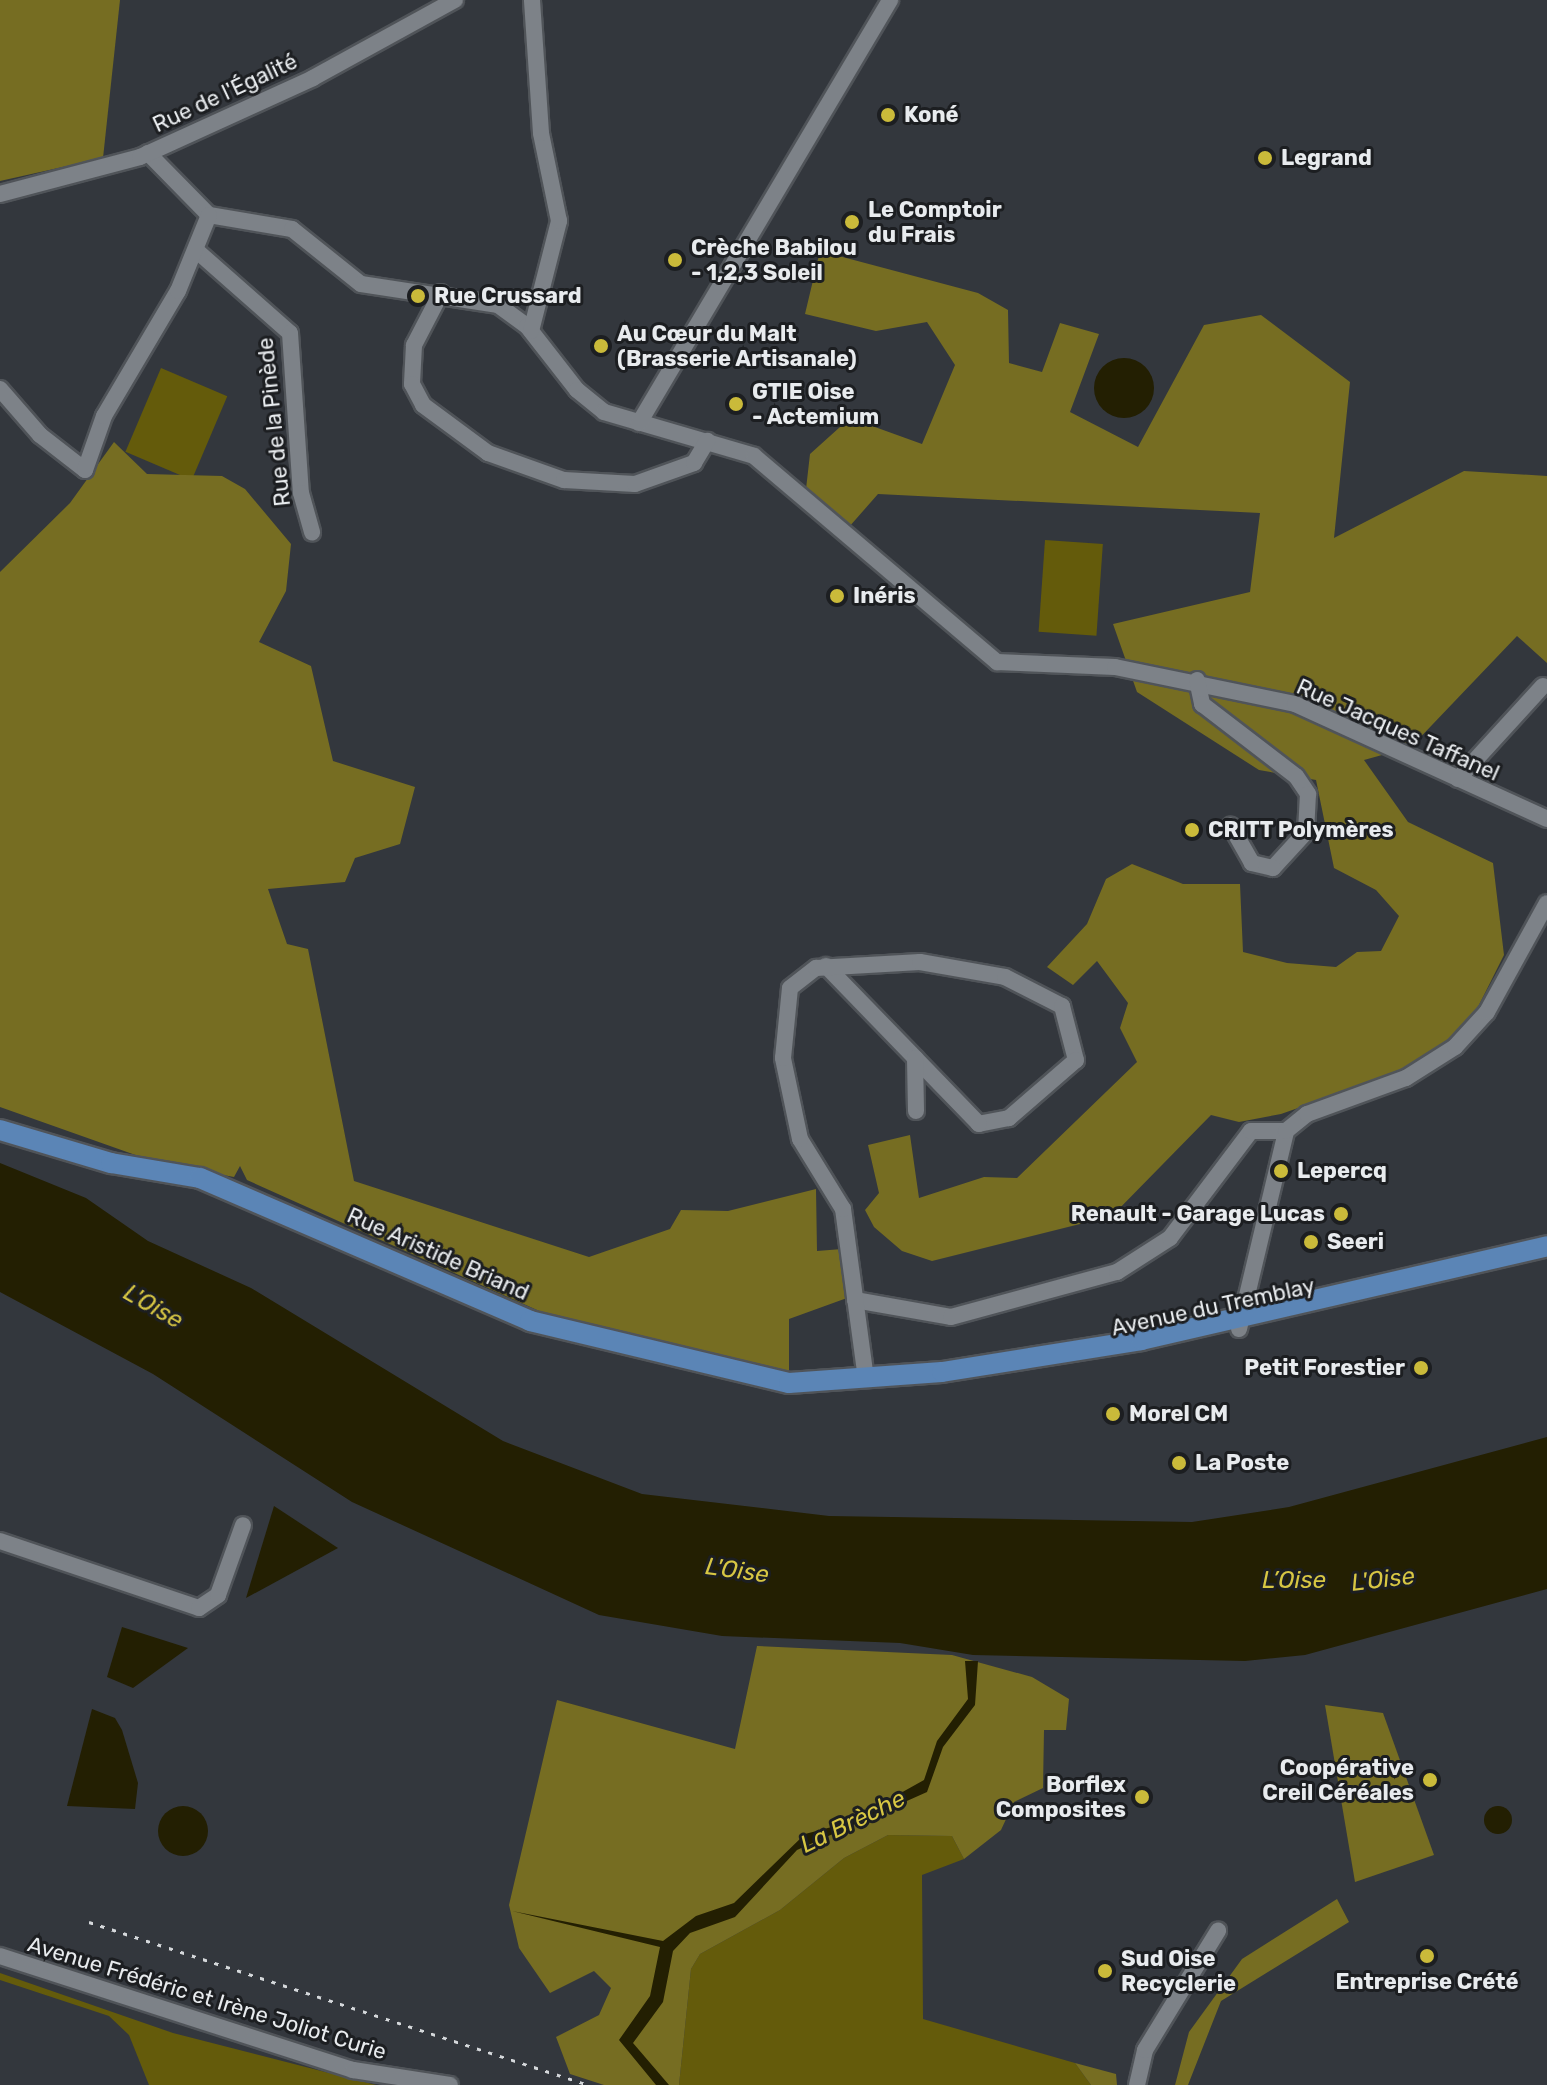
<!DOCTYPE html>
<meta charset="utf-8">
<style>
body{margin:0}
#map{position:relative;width:1547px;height:2085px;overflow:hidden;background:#33373d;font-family:Rubik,sans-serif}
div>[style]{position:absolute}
.green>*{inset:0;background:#645b0b;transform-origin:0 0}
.forest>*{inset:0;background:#766d22}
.water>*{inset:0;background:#231f02}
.round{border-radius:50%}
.roads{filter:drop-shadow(2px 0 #505459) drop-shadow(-2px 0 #505459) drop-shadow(0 2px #505459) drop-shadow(0 -2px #505459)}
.minor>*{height:16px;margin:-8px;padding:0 8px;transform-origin:8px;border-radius:8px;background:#7d8288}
.major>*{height:20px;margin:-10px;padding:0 10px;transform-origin:10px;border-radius:10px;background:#5b85b6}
.rail>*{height:3px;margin-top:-1.5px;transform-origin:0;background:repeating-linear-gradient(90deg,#d5d8db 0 4px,transparent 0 12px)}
.dots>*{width:22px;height:22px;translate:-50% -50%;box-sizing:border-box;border:4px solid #1c1e21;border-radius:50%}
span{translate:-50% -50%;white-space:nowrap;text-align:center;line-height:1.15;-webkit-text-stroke:6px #1c1e21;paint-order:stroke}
.street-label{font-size:22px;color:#e8ebee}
.poi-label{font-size:22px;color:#e8ebee;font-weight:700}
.left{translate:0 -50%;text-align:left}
.right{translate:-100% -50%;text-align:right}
.water-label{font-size:24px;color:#d7c643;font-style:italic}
</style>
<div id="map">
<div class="green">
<div style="left:161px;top:368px;width:72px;height:91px;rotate:23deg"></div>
<div style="left:1045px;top:540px;width:58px;height:92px;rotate:4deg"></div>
<div style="clip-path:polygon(888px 1835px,952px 1836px,964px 1859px,922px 1875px,923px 2019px,1075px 2063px,1091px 2085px,679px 2085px,691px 1969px,700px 1954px,780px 1910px,844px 1858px)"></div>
<div style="clip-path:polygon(0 1973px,173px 2033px,376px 2085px,149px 2085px,129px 2035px,109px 2016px,0 1980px)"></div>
</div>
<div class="forest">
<div style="clip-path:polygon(0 0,120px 0,103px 158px,0 181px)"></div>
<div style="clip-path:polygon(820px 251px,978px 293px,1008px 310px,1009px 363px,1042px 372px,1060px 323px,1099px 334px,1070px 412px,1138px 447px,1204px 325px,1261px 315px,1350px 382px,1334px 538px,1464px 471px,1547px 476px,1547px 663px,1517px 636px,1411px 747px,1364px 760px,1408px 822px,1493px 863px,1504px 955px,1477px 1009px,1443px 1046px,1406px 1070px,1281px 1114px,1239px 1122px,1211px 1115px,1112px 1216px,932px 1261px,902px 1251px,874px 1227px,865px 1210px,879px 1193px,868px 1145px,910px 1135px,919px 1198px,984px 1177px,1017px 1178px,1137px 1062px,1120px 1028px,1128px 1003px,1097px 961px,1073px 985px,1047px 967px,1087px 924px,1106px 879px,1132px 864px,1183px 884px,1240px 884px,1243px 952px,1287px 963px,1336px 967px,1357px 952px,1381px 951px,1399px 916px,1376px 890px,1334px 868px,1316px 780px,1259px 770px,1137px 692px,1113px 624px,1250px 592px,1260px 513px,878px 494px,849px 527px,806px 489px,810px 454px,850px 418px,922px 444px,955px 365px,927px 322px,876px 331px,805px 314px)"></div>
<div style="clip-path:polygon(114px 442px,147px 474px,222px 476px,245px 489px,291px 544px,286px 591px,259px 642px,311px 666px,333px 761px,415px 787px,400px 844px,355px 858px,345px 882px,268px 889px,287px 944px,308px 949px,354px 1181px,589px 1257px,670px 1229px,681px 1210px,728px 1211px,816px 1189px,817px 1251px,842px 1249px,847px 1298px,789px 1319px,789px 1375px,557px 1319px,247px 1180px,240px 1166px,234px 1177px,158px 1163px,0 1107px,0 572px,70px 503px)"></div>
<div style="clip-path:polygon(757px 1646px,952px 1655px,1032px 1677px,1069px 1699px,1066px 1730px,1044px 1730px,1043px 1788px,1014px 1802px,1001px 1830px,964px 1859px,952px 1836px,888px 1835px,844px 1858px,780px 1910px,700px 1954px,691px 1969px,679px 2085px,604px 2085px,570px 2074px,556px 2037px,599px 2015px,611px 1988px,594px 1971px,550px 1993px,519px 1948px,509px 1905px,557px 1700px,735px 1749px)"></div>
<div style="clip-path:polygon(1325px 1705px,1383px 1713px,1434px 1855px,1355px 1882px)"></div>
<div style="clip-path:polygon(1337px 1899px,1349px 1922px,1221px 2001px,1188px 2085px,1175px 2085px,1189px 2032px,1242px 1959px)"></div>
<div style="clip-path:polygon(1075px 2063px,1116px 2074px,1117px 2085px,1091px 2085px)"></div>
</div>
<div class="water">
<div class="round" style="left:1094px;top:358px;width:60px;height:60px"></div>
<div style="clip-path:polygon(0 1163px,86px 1198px,148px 1241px,251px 1288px,503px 1441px,642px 1494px,829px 1516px,1192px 1522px,1289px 1507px,1547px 1437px,1547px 1589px,1305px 1655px,1245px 1661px,973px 1655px,900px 1643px,722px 1636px,599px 1615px,352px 1502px,153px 1374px,0 1292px)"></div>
<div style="clip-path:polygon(274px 1506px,338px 1548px,246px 1598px)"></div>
<div style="clip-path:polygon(122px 1627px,188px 1648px,133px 1688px,107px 1677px)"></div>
<div style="clip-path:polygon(965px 1661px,978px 1661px,975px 1705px,943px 1747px,927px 1792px,797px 1850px,735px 1917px,690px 1933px,673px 1951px,663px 2002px,633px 2043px,669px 2085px,656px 2085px,619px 2040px,650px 1996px,660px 1947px,512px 1911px,663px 1941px,696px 1916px,734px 1903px,805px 1834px,847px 1823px,924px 1780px,937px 1741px,968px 1699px)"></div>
<div style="clip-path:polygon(92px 1709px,115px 1718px,122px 1730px,138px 1783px,135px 1809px,67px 1806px)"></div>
<div class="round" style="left:1484px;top:1806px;width:28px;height:28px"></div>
<div class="round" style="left:158px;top:1806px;width:50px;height:50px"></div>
</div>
<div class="roads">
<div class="minor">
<div style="left:148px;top:153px;width:87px;rotate:45.5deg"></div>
<div style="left:209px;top:215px;width:84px;rotate:9.6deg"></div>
<div style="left:292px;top:229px;width:88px;rotate:38.6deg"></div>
<div style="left:361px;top:284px;width:139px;rotate:8.7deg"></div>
<div style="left:498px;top:305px;width:36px;rotate:36deg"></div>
<div style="left:527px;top:326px;width:81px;rotate:52deg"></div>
<div style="left:577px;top:390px;width:35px;rotate:39deg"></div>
<div style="left:604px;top:412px;width:156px;rotate:16.3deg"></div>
<div style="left:754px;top:456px;width:319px;rotate:40.3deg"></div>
<div style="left:997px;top:662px;width:118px;rotate:2.4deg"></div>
<div style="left:1115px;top:667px;width:184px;rotate:11.6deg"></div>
<div style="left:1295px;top:704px;width:277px;rotate:24.5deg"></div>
<div style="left:0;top:194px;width:145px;rotate:-14.8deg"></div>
<div style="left:140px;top:157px;width:190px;rotate:-24.5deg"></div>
<div style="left:313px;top:78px;width:162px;rotate:-28.8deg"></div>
<div style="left:197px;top:251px;width:124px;rotate:41.4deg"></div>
<div style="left:290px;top:333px;width:160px;rotate:86.1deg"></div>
<div style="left:301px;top:493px;width:41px;rotate:74.2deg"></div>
<div style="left:441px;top:293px;width:59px;rotate:117.4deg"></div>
<div style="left:414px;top:345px;width:39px;rotate:93deg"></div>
<div style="left:412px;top:384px;width:24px;rotate:62deg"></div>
<div style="left:423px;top:405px;width:81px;rotate:36.4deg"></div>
<div style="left:488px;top:453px;width:81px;rotate:19.6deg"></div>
<div style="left:564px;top:480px;width:71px;rotate:3.2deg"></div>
<div style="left:635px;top:484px;width:63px;rotate:-19.6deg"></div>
<div style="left:694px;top:463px;width:26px;rotate:-59deg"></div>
<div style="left:531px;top:331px;width:114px;rotate:-75.7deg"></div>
<div style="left:559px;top:221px;width:90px;rotate:-101.6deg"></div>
<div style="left:541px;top:133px;width:133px;rotate:-93.9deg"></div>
<div style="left:0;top:389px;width:61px;rotate:49deg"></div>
<div style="left:40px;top:435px;width:57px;rotate:37.9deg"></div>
<div style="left:85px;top:470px;width:57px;rotate:-70.6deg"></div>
<div style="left:104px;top:416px;width:145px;rotate:-59.4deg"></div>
<div style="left:178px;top:291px;width:82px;rotate:-67.8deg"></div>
<div style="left:639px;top:423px;width:492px;rotate:-59.3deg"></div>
<div style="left:1197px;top:680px;width:25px;rotate:78deg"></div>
<div style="left:1202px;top:704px;width:118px;rotate:37.5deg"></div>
<div style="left:1296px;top:776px;width:22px;rotate:56deg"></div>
<div style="left:1308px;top:794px;width:38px;rotate:93deg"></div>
<div style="left:1306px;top:832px;width:49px;rotate:132.5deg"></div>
<div style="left:1273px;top:868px;width:22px;rotate:-167deg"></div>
<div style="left:1252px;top:863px;width:43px;rotate:-119.6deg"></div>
<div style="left:1458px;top:779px;width:126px;rotate:-47.6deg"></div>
<div style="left:826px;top:966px;width:128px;rotate:45.9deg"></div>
<div style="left:855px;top:1300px;width:97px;rotate:10deg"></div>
<div style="left:951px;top:1317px;width:172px;rotate:-15.2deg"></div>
<div style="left:1117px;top:1272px;width:63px;rotate:-32.7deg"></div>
<div style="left:1170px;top:1238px;width:134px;rotate:-52.9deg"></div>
<div style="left:1251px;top:1131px;width:35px"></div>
<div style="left:1239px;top:1329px;width:204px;rotate:-76.6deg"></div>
<div style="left:1286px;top:1131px;width:27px;rotate:-39deg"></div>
<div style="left:1307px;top:1114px;width:105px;rotate:-20deg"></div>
<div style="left:1406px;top:1078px;width:58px;rotate:-32.3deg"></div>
<div style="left:1455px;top:1047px;width:47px;rotate:-47.6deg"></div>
<div style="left:1487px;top:1012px;width:124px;rotate:-61.2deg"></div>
<div style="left:866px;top:1379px;width:172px;rotate:-97.7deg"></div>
<div style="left:843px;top:1209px;width:82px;rotate:-121.6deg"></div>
<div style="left:800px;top:1139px;width:83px;rotate:-101.9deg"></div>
<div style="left:783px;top:1058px;width:70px;rotate:-84.3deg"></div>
<div style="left:790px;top:988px;width:33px;rotate:-38deg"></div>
<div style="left:816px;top:968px;width:104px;rotate:-3.3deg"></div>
<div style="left:920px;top:962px;width:86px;rotate:10deg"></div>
<div style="left:1005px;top:977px;width:64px;rotate:27deg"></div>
<div style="left:1062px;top:1006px;width:56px;rotate:75.5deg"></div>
<div style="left:1076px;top:1060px;width:89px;rotate:139.1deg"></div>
<div style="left:1009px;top:1118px;width:31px;rotate:169deg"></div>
<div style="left:979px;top:1124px;width:92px;rotate:-134.1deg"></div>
<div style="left:915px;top:1058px;width:53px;rotate:88.9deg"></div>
<div style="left:0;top:1541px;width:210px;rotate:18.6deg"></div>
<div style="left:199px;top:1608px;width:23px;rotate:-34deg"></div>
<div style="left:218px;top:1595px;width:74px;rotate:-70.3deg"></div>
<div style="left:0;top:1956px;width:371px;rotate:17.9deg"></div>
<div style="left:353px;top:2070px;width:98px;rotate:8.8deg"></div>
<div style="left:1137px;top:2085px;width:36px;rotate:-77deg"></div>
<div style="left:1145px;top:2050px;width:140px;rotate:-58.5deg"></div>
</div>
<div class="major">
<div style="left:0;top:1130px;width:116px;rotate:16.6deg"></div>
<div style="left:111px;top:1163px;width:90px;rotate:9.6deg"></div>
<div style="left:200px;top:1178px;width:360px;rotate:23.4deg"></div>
<div style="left:530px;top:1321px;width:266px;rotate:13.5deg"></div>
<div style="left:789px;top:1383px;width:153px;rotate:-4.1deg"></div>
<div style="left:942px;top:1372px;width:202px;rotate:-9.1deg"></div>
<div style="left:1141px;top:1340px;width:417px;rotate:-13deg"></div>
</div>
</div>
<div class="rail">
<div style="left:89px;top:1922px;width:526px;rotate:18.06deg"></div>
</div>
<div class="dots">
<div style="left:888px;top:115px;background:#caba3a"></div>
<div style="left:1265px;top:158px;background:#caba3a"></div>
<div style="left:852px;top:222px;background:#caba3a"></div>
<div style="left:675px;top:260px;background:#caba3a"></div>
<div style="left:418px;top:296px;background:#caba3a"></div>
<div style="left:601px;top:346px;background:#caba3a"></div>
<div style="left:736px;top:404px;background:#caba3a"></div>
<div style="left:837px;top:596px;background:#caba3a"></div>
<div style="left:1192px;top:830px;background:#caba3a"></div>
<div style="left:1281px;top:1171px;background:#caba3a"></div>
<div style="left:1341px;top:1214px;background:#caba3a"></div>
<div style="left:1311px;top:1242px;background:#caba3a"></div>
<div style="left:1421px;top:1368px;background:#caba3a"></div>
<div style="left:1113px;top:1414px;background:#caba3a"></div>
<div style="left:1179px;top:1463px;background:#caba3a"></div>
<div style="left:1430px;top:1780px;background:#caba3a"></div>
<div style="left:1142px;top:1797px;background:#caba3a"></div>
<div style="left:1427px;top:1956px;background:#caba3a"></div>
<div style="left:1105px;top:1971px;background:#caba3a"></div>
</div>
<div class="street-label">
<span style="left:225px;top:93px;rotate:-25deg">Rue de l'Égalité</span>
<span style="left:274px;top:422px;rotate:-96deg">Rue de la Pinède</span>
<span style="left:1398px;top:730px;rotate:24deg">Rue Jacques Taffanel</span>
<span style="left:438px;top:1254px;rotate:24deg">Rue Aristide Briand</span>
<span style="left:1213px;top:1307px;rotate:-12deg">Avenue du Tremblay</span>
<span style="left:207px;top:1998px;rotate:17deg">Avenue Frédéric et Irène Joliot Curie</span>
</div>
<div class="poi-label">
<span class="left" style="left:904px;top:115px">Koné</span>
<span class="left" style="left:1281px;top:158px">Legrand</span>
<span class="left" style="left:868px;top:222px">Le Comptoir<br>du Frais</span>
<span class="left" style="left:691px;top:260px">Crèche Babilou<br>- 1,2,3 Soleil</span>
<span class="left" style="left:434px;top:296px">Rue Crussard</span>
<span class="left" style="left:617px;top:346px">Au Cœur du Malt<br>(Brasserie Artisanale)</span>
<span class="left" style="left:752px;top:404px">GTIE Oise<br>- Actemium</span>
<span class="left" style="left:853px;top:596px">Inéris</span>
<span class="left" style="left:1208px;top:830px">CRITT Polymères</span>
<span class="left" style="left:1297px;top:1171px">Lepercq</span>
<span class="right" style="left:1325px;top:1214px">Renault - Garage Lucas</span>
<span class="left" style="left:1327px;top:1242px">Seeri</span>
<span class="right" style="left:1405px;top:1368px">Petit Forestier</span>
<span class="left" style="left:1129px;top:1414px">Morel CM</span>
<span class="left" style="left:1195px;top:1463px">La Poste</span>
<span class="right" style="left:1414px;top:1780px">Coopérative<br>Creil Céréales</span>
<span class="right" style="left:1126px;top:1797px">Borflex<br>Composites</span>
<span class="left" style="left:1121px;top:1971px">Sud Oise<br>Recyclerie</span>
<span style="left:1427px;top:1982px">Entreprise Crété</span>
</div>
<div class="water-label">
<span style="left:153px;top:1307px;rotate:30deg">L'Oise</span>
<span style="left:737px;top:1571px;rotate:8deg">L'Oise</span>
<span style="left:1383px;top:1580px;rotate:-7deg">L'Oise</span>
<span style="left:1294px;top:1581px">L’Oise</span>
<span style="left:853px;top:1822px;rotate:-26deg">La Brèche</span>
</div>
</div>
